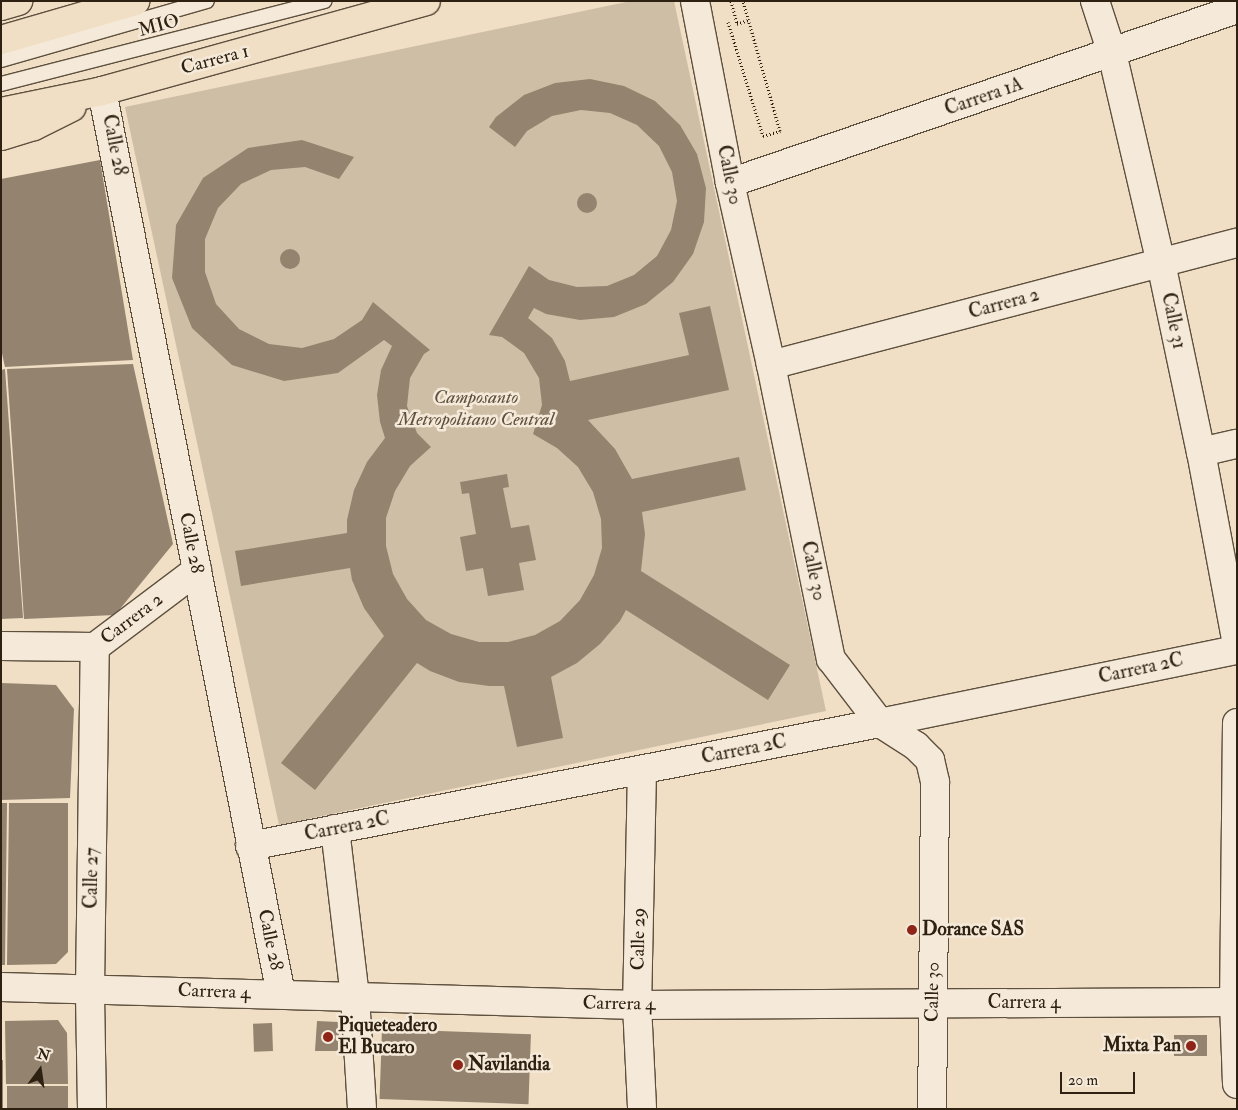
<!DOCTYPE html>
<style>
body{margin:0}
#map{position:relative;width:1238px;height:1110px;overflow:hidden;background:#f0dec5;font-family:"IM FELL Double Pica",serif}
div>[style]{position:absolute}
.green>*{inset:0;background:#cfbea6}
.building>*{inset:0;background:#93836f;transform-origin:0 0}
.round{border-radius:50%}
.path>*{height:3px;margin-top:-1.5px;transform-origin:0;background:repeating-linear-gradient(90deg,#2e2111 0 1px,transparent 0 3.5px)}
.roads{filter:drop-shadow(1px 0 #5e503e) drop-shadow(-1px 0 #5e503e) drop-shadow(0 1px #5e503e) drop-shadow(0 -1px #5e503e)}
.lane>*{height:14px;margin:-7px;padding:0 7px;transform-origin:7px;border-radius:7px;background:#f5ead9}
.street>*{height:28px;margin:-14px;padding:0 14px;transform-origin:14px;border-radius:14px;background:#f5ead9}
.primary>*{height:28px;margin:-14px;padding:0 14px;transform-origin:14px;border-radius:14px;background:#f0dec5}
.dots>*{width:14px;height:14px;translate:-50% -50%;box-sizing:border-box;border:2px solid #f5ead9;border-radius:50%}
span{translate:-50% -50%;white-space:nowrap;text-align:center;line-height:1.15;-webkit-text-stroke:5px #f5ead9;paint-order:stroke}
.street-label{font-size:19px;color:#2e2111}
.park-label{font-size:19px;color:#5e503e;font-style:italic}
.poi-label{font-size:19px;color:#2e2111;font-weight:700}
.left{translate:0 -50%;text-align:left}
.right{translate:-100% -50%;text-align:right}
.frame{position:absolute;inset:0;border:2px solid #2e2111;pointer-events:none}
.north{position:absolute;left:15px;top:1045px;width:50px;height:50px;-webkit-text-stroke:4px #f5ead9;paint-order:stroke;rotate:14deg;font-size:14px;font-weight:700;line-height:20px;text-align:center;color:#2e2111}
.north::after{content:'';display:block;margin:auto;width:18px;height:22px;background:#2e2111;clip-path:polygon(50% 0,100% 100%,50% 72%,0 100%)}
.scale{position:absolute;left:1060px;top:1072px;width:75px;height:22px;box-sizing:border-box;border:2px solid #2e2111;border-top:0;padding-left:6px;font-size:15px;line-height:18px;white-space:nowrap;color:#2e2111;-webkit-text-stroke:4px #f5ead9;paint-order:stroke}
</style>
<div id="map">
<div class="green">
<div style="clip-path:polygon(631px 1px,674px 1px,826px 711px,279px 825px,125px 107px)"></div>
</div>
<div class="building">
<div style="clip-path:polygon(590px 79px,624px 86px,655px 101px,680px 125px,697px 154px,706px 188px,704px 222px,693px 254px,673px 282px,646px 304px,614px 317px,580px 320px,546px 314px,534px 308px,528px 318px,552px 338px,565px 361px,570px 381px,689px 355px,679px 313px,710px 306px,729px 390px,588px 420px,615px 449px,632px 479px,739px 457px,746px 490px,642px 512px,645px 534px,641px 571px,790px 665px,768px 700px,626px 610px,620px 621px,600px 644px,577px 663px,551px 677px,563px 738px,517px 747px,504px 686px,489px 686px,459px 682px,430px 671px,417px 663px,315px 790px,281px 763px,384px 636px,364px 608px,352px 580px,350px 568px,241px 586px,235px 551px,347px 533px,347px 520px,354px 490px,367px 462px,385px 438px,380px 422px,377px 395px,381px 370px,392px 346px,384px 340px,338px 373px,284px 381px,232px 365px,192px 328px,172px 278px,176px 225px,203px 178px,248px 148px,302px 140px,354px 157px,339px 179px,305px 167px,271px 170px,241px 184px,218px 208px,205px 239px,205px 272px,216px 304px,239px 329px,269px 344px,302px 348px,334px 339px,362px 320px,373px 302px,430px 350px,424px 354px,410px 378px,407px 406px,417px 433px,431px 447px,410px 466px,395px 491px,386px 518px,386px 546px,393px 574px,407px 599px,426px 620px,451px 634px,479px 642px,508px 642px,535px 635px,560px 621px,580px 600px,594px 575px,602px 548px,601px 519px,593px 492px,578px 467px,557px 448px,533px 434px,542px 405px,539px 378px,524px 353px,502px 337px,489px 335px,529px 266px,549px 280px,577px 287px,607px 286px,634px 275px,657px 256px,671px 230px,677px 201px,672px 172px,659px 146px,637px 125px,610px 113px,581px 110px,552px 116px,527px 131px,515px 147px,489px 127px,496px 117px,524px 95px,555px 83px)"></div>
<div style="clip-path:polygon(100px 160px,133px 360px,5px 367px,1px 349px,1px 179px)"></div>
<div class="round" style="left:577px;top:193px;width:20px;height:20px"></div>
<div class="round" style="left:280px;top:249px;width:20px;height:20px"></div>
<div style="clip-path:polygon(133px 364px,173px 544px,115px 615px,24px 619px,7px 369px)"></div>
<div style="clip-path:polygon(5px 369px,23px 618px,1px 619px,1px 370px)"></div>
<div style="clip-path:polygon(507px 474px,509px 487px,503px 488px,511px 528px,529px 525px,536px 560px,519px 563px,524px 590px,488px 596px,483px 568px,466px 571px,460px 537px,476px 534px,469px 493px,462px 494px,460px 482px)"></div>
<div style="clip-path:polygon(1px 683px,56px 685px,74px 709px,70px 798px,1px 800px)"></div>
<div style="clip-path:polygon(1px 803px,7px 803px,5px 965px,1px 965px)"></div>
<div style="clip-path:polygon(9px 803px,68px 803px,68px 952px,56px 964px,7px 965px)"></div>
<div style="clip-path:polygon(58px 1020px,67px 1033px,68px 1084px,6px 1084px,5px 1021px)"></div>
<div style="clip-path:polygon(317px 1021px,338px 1022px,340px 1051px,315px 1051px)"></div>
<div style="left:272px;top:1023px;width:28px;height:19px;rotate:88deg"></div>
<div style="left:382px;top:1029px;width:149px;height:70px;rotate:2deg"></div>
<div style="left:1174px;top:1035px;width:33px;height:21px"></div>
<div style="left:1px;top:1060px;width:2px;height:49px"></div>
<div style="left:7px;top:1086px;width:61px;height:23px"></div>
</div>
<div class="path">
<div style="left:731px;top:1px;width:24px;rotate:75deg"></div>
<div style="left:737px;top:24px;width:12px;rotate:-20deg"></div>
<div style="left:728px;top:22px;width:119px;rotate:72.9deg"></div>
<div style="left:763px;top:136px;width:18px;rotate:-16deg"></div>
<div style="left:780px;top:131px;width:135px;rotate:-105.9deg"></div>
</div>
<div class="roads">
<div class="lane">
<div style="left:1px;top:60px;width:214px;rotate:-16deg"></div>
<div style="left:1px;top:84px;width:334px;rotate:-14.4deg"></div>
</div>
<div class="street">
<div style="left:695px;top:1px;width:185px;rotate:79.1deg"></div>
<div style="left:730px;top:183px;width:187px;rotate:77.3deg"></div>
<div style="left:771px;top:365px;width:300px;rotate:78.5deg"></div>
<div style="left:831px;top:659px;width:81px;rotate:52.6deg"></div>
<div style="left:880px;top:723px;width:43px;rotate:32.6deg"></div>
<div style="left:916px;top:746px;width:20px;rotate:45deg"></div>
<div style="left:930px;top:760px;width:23px;rotate:77deg"></div>
<div style="left:935px;top:782px;width:327px;rotate:90.5deg"></div>
<div style="left:1095px;top:1px;width:55px;rotate:71.9deg"></div>
<div style="left:1112px;top:53px;width:216px;rotate:76.9deg"></div>
<div style="left:1161px;top:263px;width:193px;rotate:78.1deg"></div>
<div style="left:1201px;top:452px;width:196px;rotate:79.4deg"></div>
<div style="left:102px;top:91px;width:921px;rotate:78.79deg"></div>
<div style="left:730px;top:183px;width:536px;rotate:-18.94deg"></div>
<div style="left:771px;top:365px;width:482px;rotate:-14.7deg"></div>
<div style="left:1201px;top:452px;width:37px;rotate:-13deg"></div>
<div style="left:1px;top:646px;width:94px;rotate:0.6deg"></div>
<div style="left:95px;top:647px;width:128px;rotate:-37deg"></div>
<div style="left:1237px;top:723px;width:279px;rotate:90.6deg"></div>
<div style="left:1234px;top:1002px;width:82px;rotate:87.9deg"></div>
<div style="left:642px;top:770px;width:235px;rotate:91.2deg"></div>
<div style="left:637px;top:1005px;width:104px;rotate:87.2deg"></div>
<div style="left:335px;top:829px;width:169px;rotate:83.2deg"></div>
<div style="left:355px;top:997px;width:112px;rotate:86.4deg"></div>
<div style="left:250px;top:846px;width:642px;rotate:-11.05deg"></div>
<div style="left:880px;top:723px;width:364px;rotate:-11.6deg"></div>
<div style="left:1px;top:987px;width:636px;rotate:1.62deg"></div>
<div style="left:637px;top:1005px;width:600px;rotate:-0.29deg"></div>
<div style="left:92px;top:1109px;width:120px;rotate:-91deg"></div>
<div style="left:90px;top:989px;width:342px;rotate:-89.2deg"></div>
</div>
<div class="primary">
<div style="left:1px;top:6px;width:18px;rotate:-16deg"></div>
<div style="left:1px;top:40px;width:140px;rotate:-16.2deg"></div>
<div style="left:1px;top:112px;width:103px;rotate:-11.7deg"></div>
<div style="left:102px;top:91px;width:336px;rotate:-15.5deg"></div>
<div style="left:1px;top:136px;width:34px;rotate:-17deg"></div>
<div style="left:34px;top:126px;width:42px;rotate:-26.6deg"></div>
</div>
</div>
<div class="dots">
<div style="left:912px;top:930px;background:#8f2418"></div>
<div style="left:328px;top:1037px;background:#8f2418"></div>
<div style="left:1191px;top:1046px;background:#8f2418"></div>
<div style="left:458px;top:1065px;background:#8f2418"></div>
</div>
<div class="street-label">
<span style="left:159px;top:26px;rotate:-15deg">MIO</span>
<span style="left:215px;top:60px;rotate:-15deg">Carrera 1</span>
<span style="left:984px;top:97px;rotate:-19deg">Carrera 1A</span>
<span style="left:114px;top:145px;rotate:79deg">Calle 28</span>
<span style="left:729px;top:175px;rotate:78deg">Calle 30</span>
<span style="left:1004px;top:304px;rotate:-15deg">Carrera 2</span>
<span style="left:1173px;top:321px;rotate:78deg">Calle 31</span>
<span style="left:191px;top:543px;rotate:79deg">Calle 28</span>
<span style="left:813px;top:571px;rotate:78deg">Calle 30</span>
<span style="left:132px;top:619px;rotate:-37deg">Carrera 2</span>
<span style="left:1141px;top:669px;rotate:-12deg">Carrera 2C</span>
<span style="left:744px;top:750px;rotate:-11deg">Carrera 2C</span>
<span style="left:347px;top:827px;rotate:-11deg">Carrera 2C</span>
<span style="left:92px;top:878px;rotate:-89deg">Calle 27</span>
<span style="left:639px;top:939px;rotate:-89deg">Calle 29</span>
<span style="left:270px;top:940px;rotate:78deg">Calle 28</span>
<span style="left:214px;top:992px;rotate:2deg">Carrera 4</span>
<span style="left:933px;top:992px;rotate:-89deg">Calle 30</span>
<span style="left:1024px;top:1003px">Carrera 4</span>
<span style="left:619px;top:1004px;rotate:1deg">Carrera 4</span>
</div>
<div class="park-label">
<span style="left:476px;top:409px">Camposanto<br>Metropolitano Central</span>
</div>
<div class="poi-label">
<span class="left" style="left:922px;top:930px">Dorance SAS</span>
<span class="left" style="left:338px;top:1037px">Piqueteadero<br>El Bucaro</span>
<span class="right" style="left:1181px;top:1046px">Mixta Pan</span>
<span class="left" style="left:468px;top:1065px">Navilandia</span>
</div>
<div class="frame"></div>
<div class="north">N</div>
<div class="scale">20 m</div>
</div>
